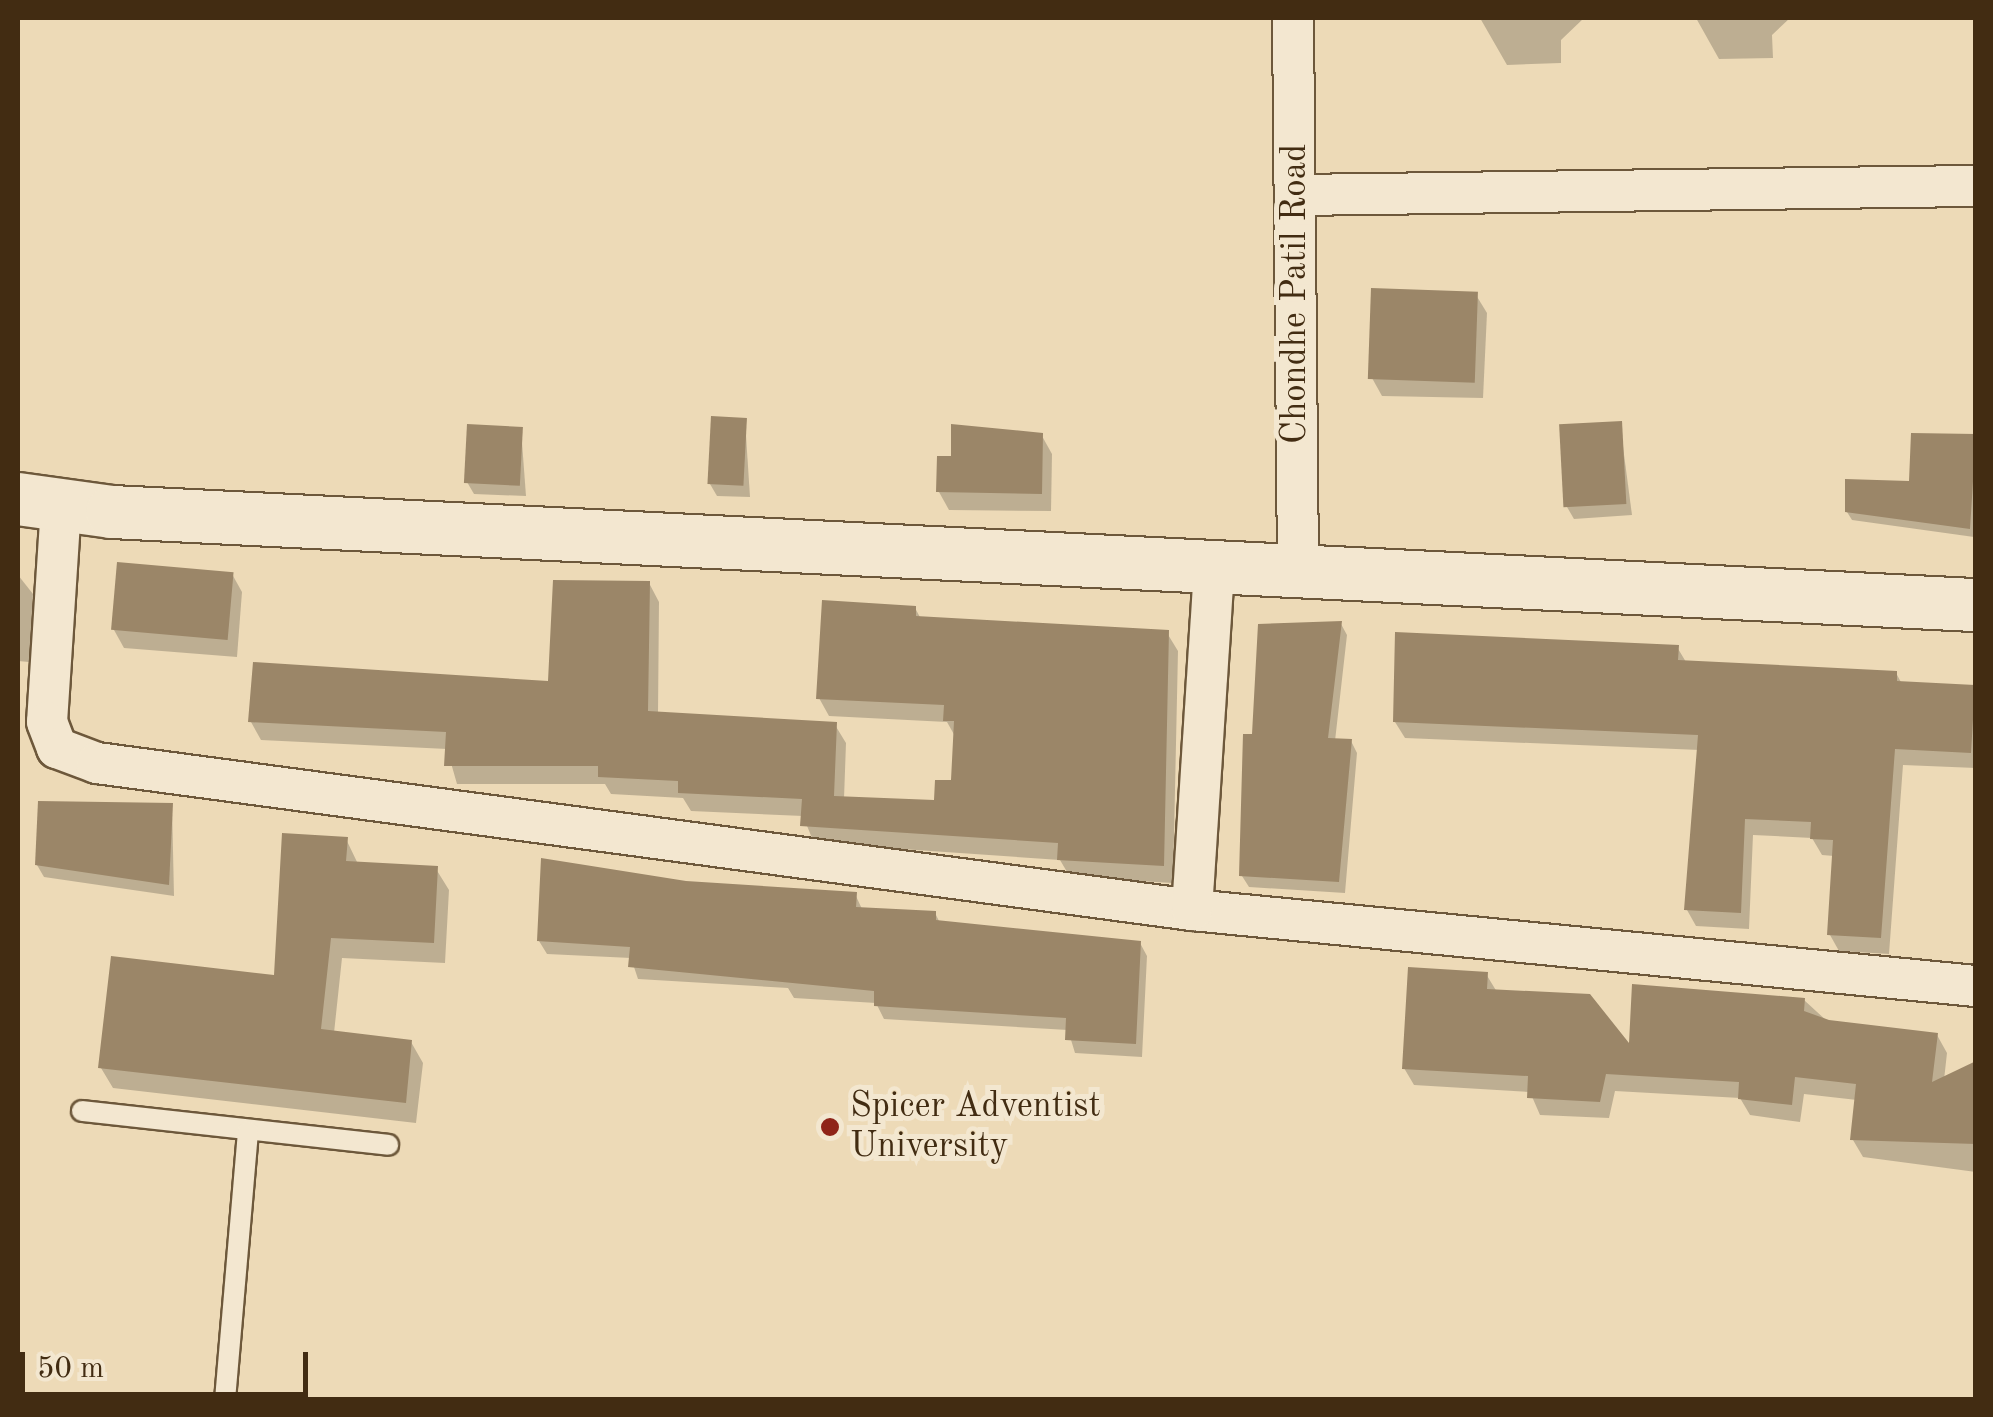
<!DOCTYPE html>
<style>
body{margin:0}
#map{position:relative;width:1993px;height:1417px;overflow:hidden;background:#eddab7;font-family:"Old Standard TT",serif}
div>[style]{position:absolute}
.shadow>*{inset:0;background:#0003}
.building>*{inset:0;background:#9b8668;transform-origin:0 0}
.roads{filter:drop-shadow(2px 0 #6d583b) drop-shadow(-2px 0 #6d583b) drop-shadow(0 2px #6d583b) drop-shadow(0 -2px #6d583b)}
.service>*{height:20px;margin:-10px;padding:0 10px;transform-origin:10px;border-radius:10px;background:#f3e7d0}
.minor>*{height:40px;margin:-20px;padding:0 20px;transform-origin:20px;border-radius:20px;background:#f3e7d0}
.tertiary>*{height:52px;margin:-26px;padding:0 26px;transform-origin:26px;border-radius:26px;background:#f3e7d0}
.dots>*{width:28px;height:28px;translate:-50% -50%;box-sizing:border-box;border:5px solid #f3e7d0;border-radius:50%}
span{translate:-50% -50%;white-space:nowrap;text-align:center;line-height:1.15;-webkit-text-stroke:10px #f3e7d0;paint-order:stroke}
.street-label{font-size:35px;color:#422c12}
.poi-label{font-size:35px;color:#422c12}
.left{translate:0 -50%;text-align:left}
.frame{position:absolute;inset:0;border:20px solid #422c12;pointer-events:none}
.scale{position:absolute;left:20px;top:1352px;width:288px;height:45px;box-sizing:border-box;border:5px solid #422c12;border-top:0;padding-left:12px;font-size:30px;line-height:35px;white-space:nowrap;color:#422c12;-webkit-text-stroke:8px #f3e7d0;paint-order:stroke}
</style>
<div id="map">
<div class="shadow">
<div style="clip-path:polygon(1480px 18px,1584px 18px,1561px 40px,1561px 63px,1507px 65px)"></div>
<div style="clip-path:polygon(1696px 18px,1790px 18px,1772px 35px,1773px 58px,1719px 59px)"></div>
<div style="clip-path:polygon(1476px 295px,1487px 313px,1483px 398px,1382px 396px,1372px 378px)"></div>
<div style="clip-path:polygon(745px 420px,750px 497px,717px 496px,710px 484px)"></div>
<div style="clip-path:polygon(1620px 424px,1632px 515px,1574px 519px,1567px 507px)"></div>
<div style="clip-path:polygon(521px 429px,526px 496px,474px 494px,467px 482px)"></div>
<div style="clip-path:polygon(1042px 436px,1052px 454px,1051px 511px,949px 510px,939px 492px,953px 459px)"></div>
<div style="clip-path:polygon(1976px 436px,1974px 537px,1852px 520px,1847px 512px,1912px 483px)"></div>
<div style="clip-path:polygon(232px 574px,242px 592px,237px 657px,124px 648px,114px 630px)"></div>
<div style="clip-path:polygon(18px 575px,33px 594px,29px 662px,18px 661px)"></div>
<div style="clip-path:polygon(649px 583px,659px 602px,658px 714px,835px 725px,846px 743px,844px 799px,936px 802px,953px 783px,956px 738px,947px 722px,829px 716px,819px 698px,915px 608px,921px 619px,1167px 633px,1178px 651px,1173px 883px,1070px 877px,1060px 860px,814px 843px,803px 816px,691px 811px,683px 798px,611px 794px,605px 784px,457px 784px,447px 749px,261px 740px,251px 722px,550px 683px)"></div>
<div style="clip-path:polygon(1341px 624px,1347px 635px,1335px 741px,1351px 741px,1357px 753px,1345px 893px,1249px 887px,1242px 876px,1255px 737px)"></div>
<div style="clip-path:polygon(1677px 647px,1686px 662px,1896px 673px,1902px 684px,1974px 687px,1976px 768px,1903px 765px,1889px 954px,1839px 951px,1830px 935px,1834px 856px,1822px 855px,1812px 838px,1753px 835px,1749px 929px,1696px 926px,1687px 910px,1700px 750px,1405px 738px,1395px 722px)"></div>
<div style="clip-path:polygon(172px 805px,174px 896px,44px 877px,37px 865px)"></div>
<div style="clip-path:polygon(346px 839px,358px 864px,436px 869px,449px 890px,445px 963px,342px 958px,334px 1033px,411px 1042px,423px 1063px,416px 1123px,113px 1088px,101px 1068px,276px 978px)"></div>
<div style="clip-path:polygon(686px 884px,855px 894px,862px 909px,935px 913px,940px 923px,1140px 943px,1147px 956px,1142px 1057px,1075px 1053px,1068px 1030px,884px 1019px,876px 1003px,794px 998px,788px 988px,638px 979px,631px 958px,547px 954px,539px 941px)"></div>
<div style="clip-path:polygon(1486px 974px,1497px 992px,1631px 1050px,1634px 986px,1804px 1000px,1828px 1022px,1937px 1035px,1947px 1053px,1944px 1080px,1976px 1064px,1976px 1172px,1863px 1157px,1853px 1140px,1857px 1100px,1804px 1094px,1800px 1122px,1750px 1115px,1740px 1098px,1615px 1091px,1609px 1118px,1540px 1115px,1530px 1092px,1414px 1085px,1404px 1068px)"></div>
</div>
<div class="building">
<div style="left:1371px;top:288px;width:107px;height:91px;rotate:2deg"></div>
<div style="left:711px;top:416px;width:36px;height:68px;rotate:3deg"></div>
<div style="left:1622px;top:421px;width:83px;height:63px;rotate:87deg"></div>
<div style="left:467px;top:424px;width:56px;height:59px;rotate:3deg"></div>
<div style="clip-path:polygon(951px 424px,1043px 433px,1042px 494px,936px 492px,937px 456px,951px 456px)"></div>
<div style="clip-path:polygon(1911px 433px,1976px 434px,1970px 529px,1845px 512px,1845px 479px,1909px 481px)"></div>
<div style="left:117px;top:562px;width:117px;height:68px;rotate:5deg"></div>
<div style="clip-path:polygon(553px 580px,650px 581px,648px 711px,837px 722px,834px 796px,934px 800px,935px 780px,951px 780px,954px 721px,943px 721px,944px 705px,816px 699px,822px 600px,916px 606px,916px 616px,1169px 630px,1164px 866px,1057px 860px,1058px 843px,800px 826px,802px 799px,678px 793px,678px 781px,598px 777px,598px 766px,444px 766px,446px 732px,248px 722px,253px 662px,548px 681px)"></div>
<div style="clip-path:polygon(1342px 621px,1328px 738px,1352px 739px,1339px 882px,1239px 876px,1243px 734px,1252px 734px,1258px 624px)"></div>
<div style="clip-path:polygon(1395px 632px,1679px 645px,1678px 660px,1897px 671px,1897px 681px,1975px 685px,1971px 753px,1895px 749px,1881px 938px,1827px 935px,1833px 840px,1810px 839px,1811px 822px,1745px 819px,1741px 913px,1684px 910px,1698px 735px,1393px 722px)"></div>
<div style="clip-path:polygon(38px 801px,173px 803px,169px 885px,35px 865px)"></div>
<div style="clip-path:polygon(282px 833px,348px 837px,346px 861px,438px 866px,434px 943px,331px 938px,321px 1029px,412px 1040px,406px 1103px,98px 1068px,111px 956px,274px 975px)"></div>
<div style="clip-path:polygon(541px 858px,686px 881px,857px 892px,856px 907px,936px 911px,936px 920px,1141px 941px,1136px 1044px,1065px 1040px,1066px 1018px,874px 1006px,874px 991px,628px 967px,630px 947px,537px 941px)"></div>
<div style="clip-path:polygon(1408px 967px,1488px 972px,1487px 989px,1590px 994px,1629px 1043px,1632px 984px,1805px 998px,1804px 1011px,1829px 1020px,1938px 1033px,1932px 1082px,1976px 1061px,1976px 1144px,1850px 1140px,1856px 1084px,1795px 1077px,1792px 1105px,1738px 1099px,1739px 1082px,1606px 1074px,1600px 1102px,1527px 1098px,1528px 1076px,1402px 1069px)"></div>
</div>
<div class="roads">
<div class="service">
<div style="left:82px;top:1111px;width:308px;rotate:6.3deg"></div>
<div style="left:225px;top:1400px;width:269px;rotate:-85.1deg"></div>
</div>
<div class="minor">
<div style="left:1293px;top:18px;width:553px;rotate:89.48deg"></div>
<div style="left:1295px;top:195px;width:681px;rotate:-0.76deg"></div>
<div style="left:61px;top:506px;width:216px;rotate:93.7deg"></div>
<div style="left:47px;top:722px;width:28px;rotate:69deg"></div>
<div style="left:57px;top:748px;width:43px;rotate:20.6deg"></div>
<div style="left:97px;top:763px;width:1105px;rotate:7.65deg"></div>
<div style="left:1192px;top:910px;width:788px;rotate:5.54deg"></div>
<div style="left:1192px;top:910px;width:344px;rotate:-86.3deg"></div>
</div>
<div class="tertiary">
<div style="left:18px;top:499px;width:95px;rotate:7.9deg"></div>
<div style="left:112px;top:512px;width:1866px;rotate:2.86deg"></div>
</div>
</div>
<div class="dots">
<div style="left:830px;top:1127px;background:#8f2418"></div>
</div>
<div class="street-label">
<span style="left:1296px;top:294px;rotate:-90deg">Chondhe Patil Road</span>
</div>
<div class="poi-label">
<span class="left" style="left:850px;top:1127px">Spicer Adventist<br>University</span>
</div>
<div class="frame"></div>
<div class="scale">50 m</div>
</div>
